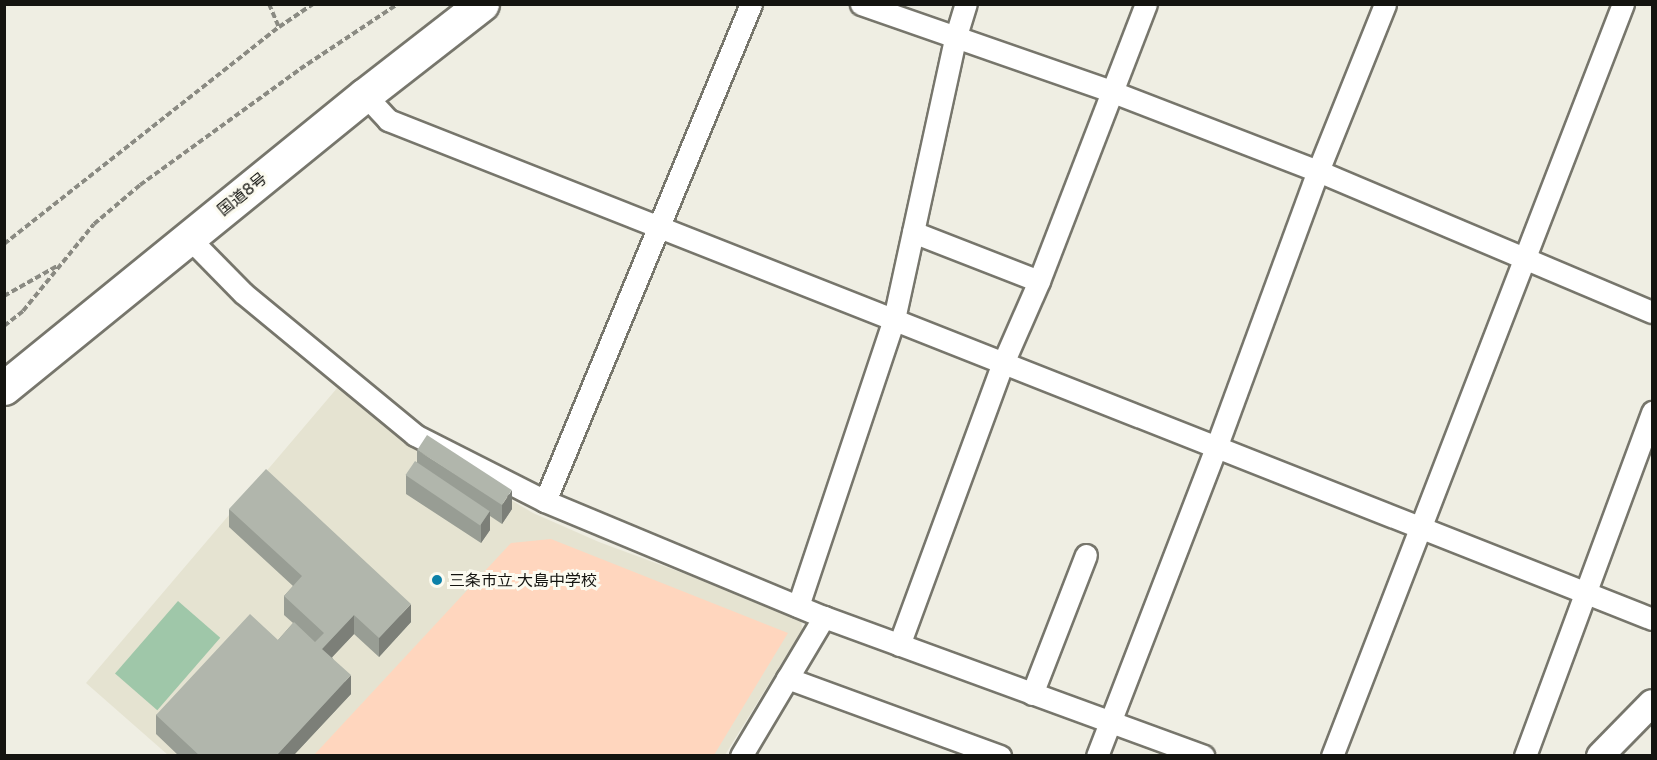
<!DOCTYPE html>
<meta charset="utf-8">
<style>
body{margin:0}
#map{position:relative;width:1657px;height:760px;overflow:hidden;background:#efeee3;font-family:"Golos Text","Noto Sans JP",sans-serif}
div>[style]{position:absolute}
.built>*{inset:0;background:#e5e3d1}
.green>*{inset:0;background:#ffd6be}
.water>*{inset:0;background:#9fc7a9;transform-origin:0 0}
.path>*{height:4px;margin-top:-2px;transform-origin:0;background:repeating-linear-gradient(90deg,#8a8a82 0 6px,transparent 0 9px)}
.roads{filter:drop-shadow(2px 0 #77766c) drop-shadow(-2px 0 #77766c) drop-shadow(0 2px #77766c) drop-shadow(0 -2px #77766c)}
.minor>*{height:21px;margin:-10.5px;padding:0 10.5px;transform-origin:10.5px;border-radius:10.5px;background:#fff}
.tertiary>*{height:26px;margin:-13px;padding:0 13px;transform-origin:13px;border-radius:13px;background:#fff}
.trunk>*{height:33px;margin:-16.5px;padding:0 16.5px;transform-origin:16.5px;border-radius:16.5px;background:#fff}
.wall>*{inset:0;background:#989d94}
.shaded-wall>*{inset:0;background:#7c7f78}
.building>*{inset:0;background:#b1b6ac;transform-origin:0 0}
.dots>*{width:16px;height:16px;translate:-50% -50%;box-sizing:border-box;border:3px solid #fcfbf0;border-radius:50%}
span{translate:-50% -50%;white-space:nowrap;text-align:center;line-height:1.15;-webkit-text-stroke:6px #fcfbf0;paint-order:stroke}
.street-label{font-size:16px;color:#141410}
.poi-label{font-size:16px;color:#141410}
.left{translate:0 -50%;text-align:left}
.frame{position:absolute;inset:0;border:6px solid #141410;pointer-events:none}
</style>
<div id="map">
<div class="built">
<div style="clip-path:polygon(338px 387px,401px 435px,533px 513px,599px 542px,801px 617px,802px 630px,725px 755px,168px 755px,86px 683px)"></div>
</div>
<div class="green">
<div style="clip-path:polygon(551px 539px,788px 633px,714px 755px,314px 755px,511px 543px)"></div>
</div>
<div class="water">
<div style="left:178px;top:601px;width:56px;height:96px;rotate:41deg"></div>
</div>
<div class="path">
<div style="left:269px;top:4px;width:25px;rotate:67deg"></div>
<div style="left:4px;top:244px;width:350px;rotate:-38.3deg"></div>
<div style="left:279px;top:27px;width:41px;rotate:-34.1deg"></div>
<div style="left:4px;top:296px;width:63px;rotate:-29.4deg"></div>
<div style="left:4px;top:326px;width:24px;rotate:-38deg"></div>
<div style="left:23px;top:311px;width:112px;rotate:-50.8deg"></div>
<div style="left:94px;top:224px;width:60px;rotate:-40.3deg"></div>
<div style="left:140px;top:185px;width:198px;rotate:-35.9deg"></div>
<div style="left:300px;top:69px;width:118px;rotate:-33.6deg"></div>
</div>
<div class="roads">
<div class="minor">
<div style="left:861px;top:4px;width:267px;rotate:19.2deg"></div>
<div style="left:1113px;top:92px;width:220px;rotate:21.1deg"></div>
<div style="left:1318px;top:171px;width:363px;rotate:22.9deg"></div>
<div style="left:365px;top:95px;width:34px;rotate:47deg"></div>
<div style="left:388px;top:120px;width:1359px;rotate:21.54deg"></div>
<div style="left:913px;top:232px;width:135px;rotate:21.3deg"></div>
<div style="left:188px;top:237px;width:78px;rotate:45.5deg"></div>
<div style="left:243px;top:293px;width:223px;rotate:39.5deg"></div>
<div style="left:415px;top:435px;width:146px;rotate:26.9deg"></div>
<div style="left:545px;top:501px;width:302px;rotate:22.6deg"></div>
<div style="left:824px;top:617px;width:404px;rotate:20.1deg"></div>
<div style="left:545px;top:501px;width:538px;rotate:-67.49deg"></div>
<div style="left:798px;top:606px;width:303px;rotate:-71.5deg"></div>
<div style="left:894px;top:319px;width:287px;rotate:-77.7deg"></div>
<div style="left:955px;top:39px;width:37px;rotate:-73deg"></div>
<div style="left:899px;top:645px;width:301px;rotate:-69.8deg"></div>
<div style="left:1003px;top:363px;width:90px;rotate:-66.3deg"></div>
<div style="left:1039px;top:281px;width:297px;rotate:-68.9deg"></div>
<div style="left:787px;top:678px;width:227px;rotate:20.1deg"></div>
<div style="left:1032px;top:694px;width:149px;rotate:-68.8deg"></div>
<div style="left:741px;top:756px;width:162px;rotate:-59.2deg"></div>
<div style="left:1097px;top:756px;width:333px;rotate:-68.9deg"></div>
<div style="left:1217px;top:445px;width:292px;rotate:-69.8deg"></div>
<div style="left:1318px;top:171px;width:180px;rotate:-68.1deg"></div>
<div style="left:1332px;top:756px;width:806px;rotate:-68.85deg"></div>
<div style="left:1525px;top:756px;width:367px;rotate:-69.7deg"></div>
</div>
<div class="tertiary">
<div style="left:1600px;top:756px;width:74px;rotate:-45.5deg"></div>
</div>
<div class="trunk">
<div style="left:4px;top:388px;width:465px;rotate:-39.1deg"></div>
<div style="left:365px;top:95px;width:148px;rotate:-37.9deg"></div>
</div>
</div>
<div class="wall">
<div style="clip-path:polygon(417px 450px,512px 509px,502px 524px,490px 516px,490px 530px,481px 543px,406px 494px,406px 475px,417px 462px)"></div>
<div style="clip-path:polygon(229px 509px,411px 622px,379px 657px,354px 634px,332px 657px,351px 694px,293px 756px,179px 756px,156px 734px,156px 715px,278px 640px,293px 623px,284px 615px,284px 596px,293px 586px,229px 527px)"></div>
</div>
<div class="shaded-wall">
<div style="clip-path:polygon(512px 490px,512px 509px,502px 524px,502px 505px)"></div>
<div style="clip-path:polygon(490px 511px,490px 530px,481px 543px,481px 524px)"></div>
<div style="clip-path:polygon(411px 604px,411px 622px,379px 657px,379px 638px)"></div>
<div style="clip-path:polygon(354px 615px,354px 634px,322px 668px,322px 649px)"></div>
<div style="clip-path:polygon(351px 675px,351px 694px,293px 756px,276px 756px)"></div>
</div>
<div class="building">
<div style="left:427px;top:435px;width:101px;height:18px;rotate:33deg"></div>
<div style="left:415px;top:461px;width:90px;height:17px;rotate:34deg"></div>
<div style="clip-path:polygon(266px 469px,411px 604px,379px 638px,354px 615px,322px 649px,351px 675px,276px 756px,200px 756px,156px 715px,250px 614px,278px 640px,294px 622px,315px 642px,324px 633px,284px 596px,302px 576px,229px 509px)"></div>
</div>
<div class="dots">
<div style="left:437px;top:580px;background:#0c81a8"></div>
</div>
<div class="street-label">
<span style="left:242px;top:194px;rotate:-39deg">国道8号</span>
</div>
<div class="poi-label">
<span class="left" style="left:449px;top:580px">三条市立 大島中学校</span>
</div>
<div class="frame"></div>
</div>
